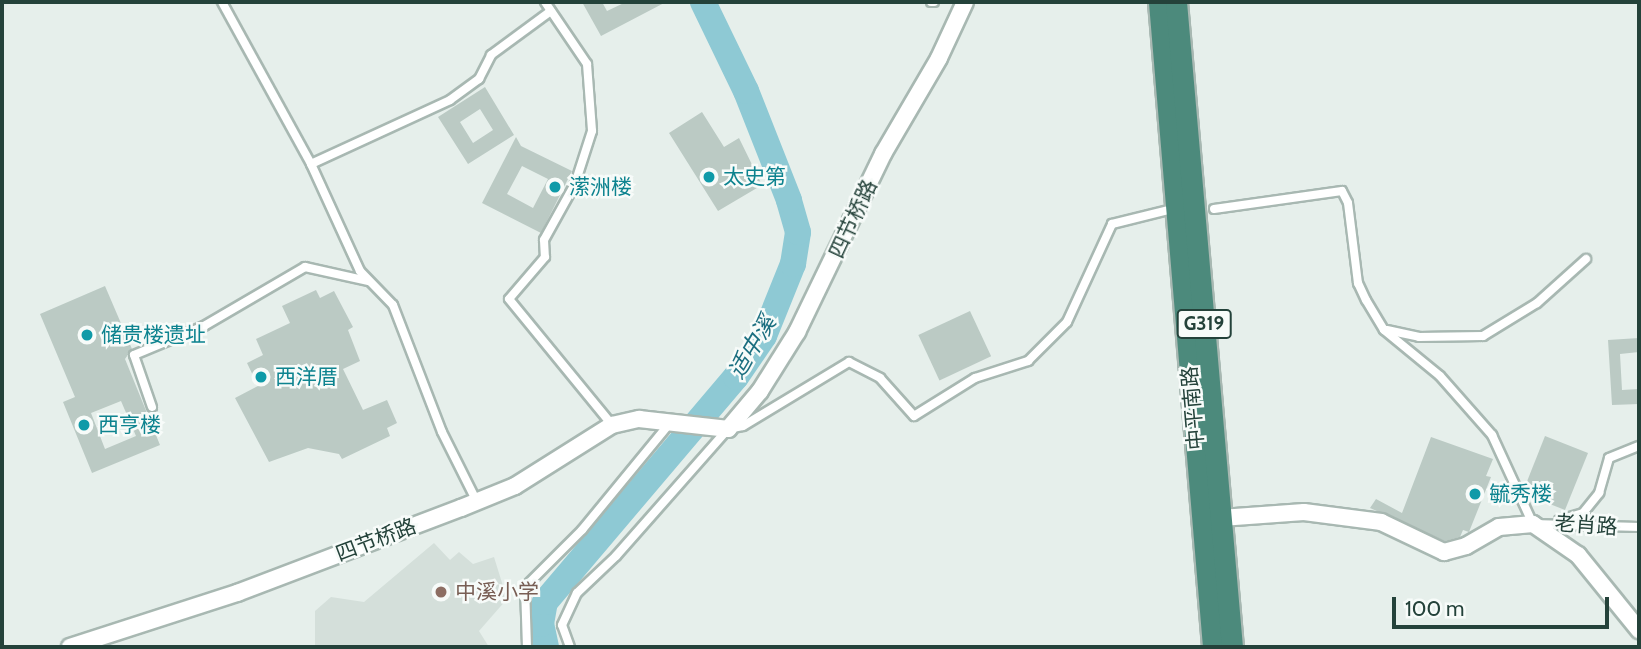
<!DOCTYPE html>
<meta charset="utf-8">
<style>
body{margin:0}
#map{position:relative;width:1641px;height:649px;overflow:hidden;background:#e6efeb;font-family:Cabin,"Noto Sans SC",sans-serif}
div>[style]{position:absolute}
.built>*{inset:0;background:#d4dfda}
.river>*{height:26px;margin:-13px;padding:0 13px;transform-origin:13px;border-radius:13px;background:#8ec9d4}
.building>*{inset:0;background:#bbcac4;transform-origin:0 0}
.roads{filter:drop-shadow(2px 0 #a8b8b2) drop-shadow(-2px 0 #a8b8b2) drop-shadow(0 2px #a8b8b2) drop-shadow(0 -2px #a8b8b2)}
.service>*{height:8px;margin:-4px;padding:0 4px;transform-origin:4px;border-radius:4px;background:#fff}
.minor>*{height:16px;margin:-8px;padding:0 8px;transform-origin:8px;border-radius:8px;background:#fff}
.trunk>*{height:21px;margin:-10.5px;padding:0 10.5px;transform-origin:10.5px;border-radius:10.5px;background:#4c8a7c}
.dots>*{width:19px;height:19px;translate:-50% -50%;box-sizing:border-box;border:4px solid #f7fbf9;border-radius:50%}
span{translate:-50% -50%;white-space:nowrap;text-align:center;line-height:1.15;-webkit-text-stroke:5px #f7fbf9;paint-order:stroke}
.shield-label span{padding:2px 5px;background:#f7fbf9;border:2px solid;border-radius:5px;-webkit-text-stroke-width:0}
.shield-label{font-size:19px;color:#24423a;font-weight:700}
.culture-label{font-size:21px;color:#0d838f}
.left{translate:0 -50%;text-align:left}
.street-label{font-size:21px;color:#24423a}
.education-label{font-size:21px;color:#785e54}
.water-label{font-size:23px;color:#1c6f80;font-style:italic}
.frame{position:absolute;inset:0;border:4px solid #24423a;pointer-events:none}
.scale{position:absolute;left:1392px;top:597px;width:217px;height:32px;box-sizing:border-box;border:4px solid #24423a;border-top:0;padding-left:9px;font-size:21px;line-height:24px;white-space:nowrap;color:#24423a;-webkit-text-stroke:5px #f7fbf9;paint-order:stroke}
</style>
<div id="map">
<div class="built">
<div style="clip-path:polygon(434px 543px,450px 560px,459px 552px,473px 564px,494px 557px,507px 599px,479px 631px,489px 647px,315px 647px,315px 611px,331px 597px,364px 602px)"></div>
</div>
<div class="river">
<div style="left:546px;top:647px;width:24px;rotate:-102deg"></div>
<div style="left:541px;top:624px;width:22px;rotate:-80deg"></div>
<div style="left:545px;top:602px;width:295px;rotate:-49.7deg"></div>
<div style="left:736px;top:377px;width:50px;rotate:-55.7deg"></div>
<div style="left:764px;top:336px;width:78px;rotate:-68.1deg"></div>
<div style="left:793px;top:264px;width:32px;rotate:-81deg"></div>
<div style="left:798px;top:232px;width:33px;rotate:-106deg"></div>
<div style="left:789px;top:200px;width:117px;rotate:-111.5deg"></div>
<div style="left:746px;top:91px;width:99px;rotate:-115.8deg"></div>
</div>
<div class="building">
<div style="clip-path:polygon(582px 2px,602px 2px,607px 11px,626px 2px,666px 2px,601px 36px)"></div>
<div style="clip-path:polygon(evenodd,485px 87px,514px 135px,468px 164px,438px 117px,485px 87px,480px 109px,493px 130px,473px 143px,460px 122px,480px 109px)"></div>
<div style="clip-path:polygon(702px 112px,724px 147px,739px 138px,762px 185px,718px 211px,669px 133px)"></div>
<div style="clip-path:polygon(evenodd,516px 137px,521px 146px,572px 171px,541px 233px,482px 203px,516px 137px,522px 166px,548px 179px,533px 208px,507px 194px,522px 166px)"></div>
<div style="clip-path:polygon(evenodd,105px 286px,132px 349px,125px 359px,160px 445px,92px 473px,63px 402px,75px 397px,40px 314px,105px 286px,121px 401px,136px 436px,105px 449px,91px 413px,121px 401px)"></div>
<div style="clip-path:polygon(316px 290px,320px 298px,334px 291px,353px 327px,348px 330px,360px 361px,343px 369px,363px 410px,387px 400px,397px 423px,387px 428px,390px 436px,342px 459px,339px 454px,308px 448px,269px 462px,235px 398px,258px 386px,247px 363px,263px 355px,256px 339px,290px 323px,282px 306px)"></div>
<div style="left:970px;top:311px;width:50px;height:57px;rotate:65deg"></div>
<div style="clip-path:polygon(1639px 338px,1639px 352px,1620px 354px,1622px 390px,1639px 389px,1639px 404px,1612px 405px,1608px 340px)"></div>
<div style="clip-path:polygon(1545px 436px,1588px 453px,1565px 510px,1527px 495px,1524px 489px)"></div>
<div style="clip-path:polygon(1431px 437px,1493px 459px,1486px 476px,1491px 477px,1469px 532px,1463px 530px,1460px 537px,1445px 541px,1370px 508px,1376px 499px,1402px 513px)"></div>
</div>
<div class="roads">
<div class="service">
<div style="left:222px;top:2px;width:185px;rotate:61.2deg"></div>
<div style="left:311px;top:164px;width:118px;rotate:65.4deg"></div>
<div style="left:360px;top:271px;width:47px;rotate:45.9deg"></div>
<div style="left:393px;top:305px;width:136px;rotate:68.9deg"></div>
<div style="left:442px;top:432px;width:78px;rotate:63.4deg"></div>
<div style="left:545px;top:2px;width:75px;rotate:55.9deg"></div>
<div style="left:587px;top:64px;width:67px;rotate:85.7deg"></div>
<div style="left:592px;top:131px;width:56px;rotate:107.8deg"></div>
<div style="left:575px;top:184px;width:64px;rotate:119deg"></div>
<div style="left:544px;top:240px;width:17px;rotate:87deg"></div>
<div style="left:545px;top:257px;width:55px;rotate:130.6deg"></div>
<div style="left:509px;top:299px;width:163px;rotate:50.7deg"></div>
<div style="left:931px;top:2px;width:3px"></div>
<div style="left:311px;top:164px;width:153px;rotate:-24.7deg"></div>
<div style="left:450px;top:100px;width:36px;rotate:-36deg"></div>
<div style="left:479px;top:79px;width:27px;rotate:-63deg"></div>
<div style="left:491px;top:55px;width:74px;rotate:-36.3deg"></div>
<div style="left:1214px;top:209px;width:129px;rotate:-8deg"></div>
<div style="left:1342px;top:191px;width:13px;rotate:63deg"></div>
<div style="left:1348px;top:203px;width:81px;rotate:82.9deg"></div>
<div style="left:1358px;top:283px;width:19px;rotate:65deg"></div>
<div style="left:1366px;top:300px;width:35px;rotate:59deg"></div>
<div style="left:1384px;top:330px;width:72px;rotate:39.4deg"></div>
<div style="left:1440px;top:376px;width:79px;rotate:48.6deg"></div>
<div style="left:1492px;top:435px;width:98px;rotate:65.3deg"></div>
<div style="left:1533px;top:524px;width:106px;rotate:1.6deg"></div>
<div style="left:1387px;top:330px;width:33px;rotate:12deg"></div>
<div style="left:1419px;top:337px;width:64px;rotate:-0.9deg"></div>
<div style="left:1483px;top:336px;width:63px;rotate:-31.4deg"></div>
<div style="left:1537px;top:303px;width:66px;rotate:-41.9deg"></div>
<div style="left:152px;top:407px;width:55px;rotate:-109.1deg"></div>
<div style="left:134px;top:355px;width:76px;rotate:-22.5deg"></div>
<div style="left:204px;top:326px;width:117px;rotate:-30.3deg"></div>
<div style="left:305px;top:267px;width:65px;rotate:12.5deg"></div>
<div style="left:1559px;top:520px;width:25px;rotate:-16deg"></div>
<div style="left:1583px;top:513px;width:26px;rotate:-51deg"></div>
<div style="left:1599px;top:493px;width:36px;rotate:-74deg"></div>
<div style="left:1609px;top:458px;width:32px;rotate:-22deg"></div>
<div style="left:527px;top:647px;width:60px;rotate:-91.9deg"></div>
<div style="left:525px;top:587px;width:81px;rotate:-45deg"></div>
<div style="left:582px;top:530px;width:139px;rotate:-50.6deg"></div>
<div style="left:570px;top:647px;width:23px;rotate:-110deg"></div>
<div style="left:562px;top:625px;width:35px;rotate:-65deg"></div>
<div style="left:577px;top:593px;width:54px;rotate:-43.5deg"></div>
<div style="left:616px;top:556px;width:169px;rotate:-48.6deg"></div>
<div style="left:728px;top:429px;width:15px;rotate:-11deg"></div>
<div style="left:743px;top:426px;width:124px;rotate:-31.1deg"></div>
<div style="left:849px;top:362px;width:35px;rotate:27deg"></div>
<div style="left:880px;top:378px;width:51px;rotate:48.2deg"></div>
<div style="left:914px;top:416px;width:72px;rotate:-31.9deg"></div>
<div style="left:975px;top:378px;width:56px;rotate:-17.8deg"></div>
<div style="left:1028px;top:361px;width:55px;rotate:-45deg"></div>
<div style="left:1067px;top:322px;width:108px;rotate:-65.3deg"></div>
<div style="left:1112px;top:224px;width:66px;rotate:-14deg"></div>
</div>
<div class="minor">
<div style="left:1221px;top:518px;width:83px;rotate:-4.1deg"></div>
<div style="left:1304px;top:512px;width:78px;rotate:7.4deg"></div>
<div style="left:1381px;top:522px;width:70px;rotate:25.5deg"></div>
<div style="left:1444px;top:552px;width:23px;rotate:-15deg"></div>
<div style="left:1466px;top:546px;width:38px;rotate:-30deg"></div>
<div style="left:1499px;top:527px;width:34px;rotate:-5deg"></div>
<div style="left:1533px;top:524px;width:55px;rotate:34.6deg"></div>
<div style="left:1578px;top:555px;width:97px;rotate:50.9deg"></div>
<div style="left:70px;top:647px;width:176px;rotate:-17.9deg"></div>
<div style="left:237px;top:593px;width:240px;rotate:-20.8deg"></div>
<div style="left:461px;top:508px;width:58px;rotate:-22.2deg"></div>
<div style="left:515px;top:486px;width:115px;rotate:-32.2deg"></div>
<div style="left:612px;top:425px;width:28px;rotate:-13deg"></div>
<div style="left:639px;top:419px;width:90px;rotate:6.4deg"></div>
<div style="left:728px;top:429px;width:50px;rotate:-49.9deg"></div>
<div style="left:760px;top:391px;width:70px;rotate:-57.9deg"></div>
<div style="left:797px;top:332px;width:198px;rotate:-64.2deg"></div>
<div style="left:883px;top:154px;width:111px;rotate:-59.7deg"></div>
<div style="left:939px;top:58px;width:62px;rotate:-65.1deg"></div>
</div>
<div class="trunk">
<div style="left:1159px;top:2px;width:647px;rotate:85.21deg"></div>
<div style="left:1176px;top:2px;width:647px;rotate:85.04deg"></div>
</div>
</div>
<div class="dots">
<div style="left:709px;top:177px;background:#0f9aa8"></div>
<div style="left:555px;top:187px;background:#0f9aa8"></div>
<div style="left:87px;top:335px;background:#0f9aa8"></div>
<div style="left:261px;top:377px;background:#0f9aa8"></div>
<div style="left:84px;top:425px;background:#0f9aa8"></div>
<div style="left:1475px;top:494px;background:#0f9aa8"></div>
<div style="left:441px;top:592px;background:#8d6e63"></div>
</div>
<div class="shield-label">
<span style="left:1204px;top:324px">G319</span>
</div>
<div class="culture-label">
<span class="left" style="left:723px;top:177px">太史第</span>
<span class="left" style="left:569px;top:187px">潆洲楼</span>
<span class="left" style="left:101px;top:335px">储贵楼遗址</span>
<span class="left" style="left:275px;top:377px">西洋厝</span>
<span class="left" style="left:98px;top:425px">西亨楼</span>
<span class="left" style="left:1489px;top:494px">毓秀楼</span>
</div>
<div class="street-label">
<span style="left:853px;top:219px;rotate:-65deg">四节桥路</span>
<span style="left:1193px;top:408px;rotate:-95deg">中平南路</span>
<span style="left:1586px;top:525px;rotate:4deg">老肖路</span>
<span style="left:376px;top:540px;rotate:-21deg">四节桥路</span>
</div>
<div class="education-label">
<span class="left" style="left:455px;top:592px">中溪小学</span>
</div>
<div class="water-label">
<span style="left:752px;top:347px;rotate:-59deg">适中溪</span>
</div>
<div class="frame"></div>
<div class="scale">100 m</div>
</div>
